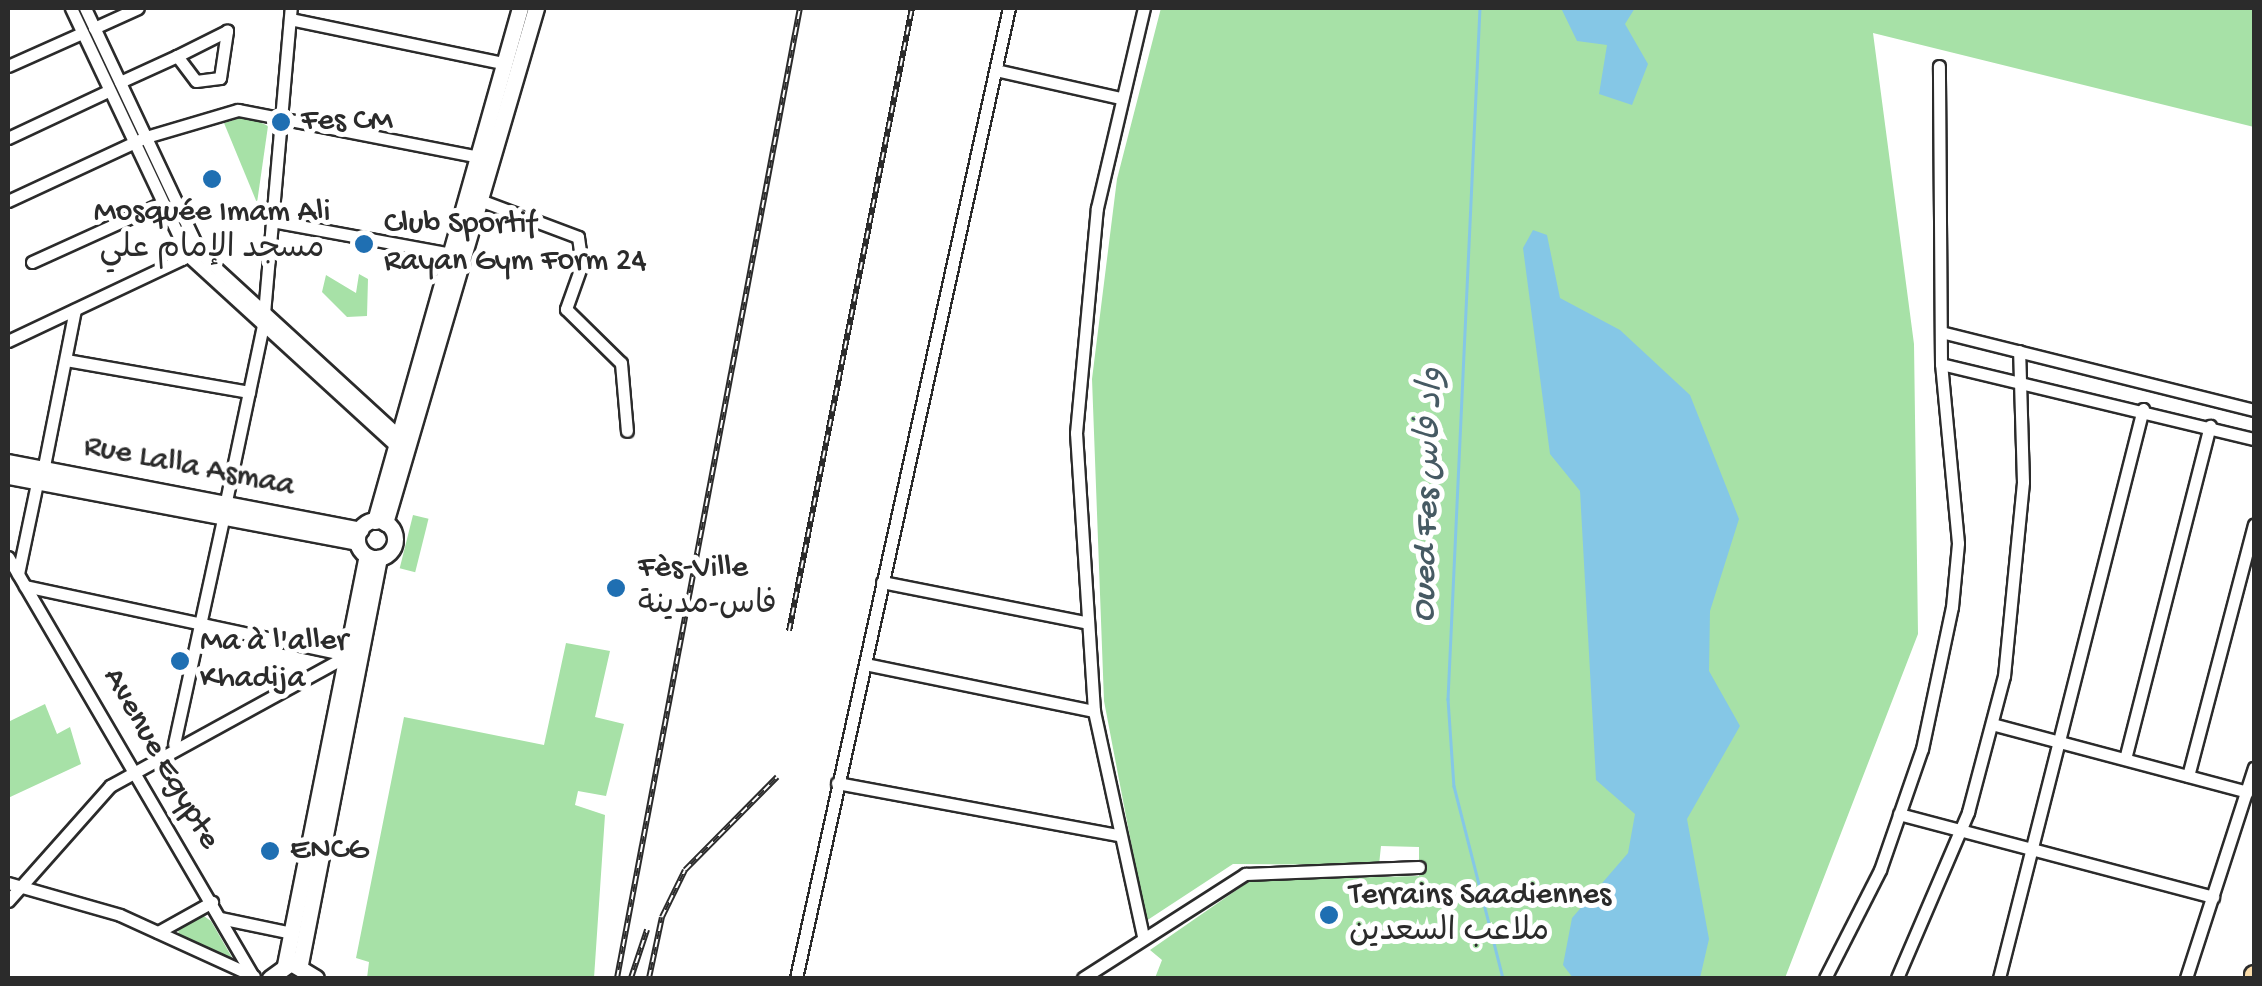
<!DOCTYPE html>
<meta charset="utf-8">
<style>
body{margin:0}
#map{position:relative;width:2262px;height:986px;overflow:hidden;background:#fff;font-family:"Gochi Hand","Playpen Sans Arabic",sans-serif}
div>[style]{position:absolute}
.green>*{inset:0;background:#a7e1a7;transform-origin:0 0}
.water>*{inset:0;background:#85c7e6}
.stream>*{height:2.5px;margin:-1.25px;padding:0 1.25px;transform-origin:1.25px;border-radius:1.25px;background:#85c7e6}
.roads{filter:drop-shadow(2px 0 #2b2b2b) drop-shadow(-2px 0 #2b2b2b) drop-shadow(0 2px #2b2b2b) drop-shadow(0 -2px #2b2b2b)}
.street>*{height:11px;margin:-5.5px;padding:0 5.5px;transform-origin:5.5px;border-radius:5.5px;background:#fff}
.secondary>*{height:15px;margin:-7.5px;padding:0 7.5px;transform-origin:7.5px;border-radius:7.5px;background:#fff}
.secondary>.ring{margin:-7.5px;padding:0;box-sizing:content-box;background:none;border:15px solid #fff;border-radius:50%}
.primary>*{height:18px;margin:-9px;padding:0 9px;transform-origin:9px;border-radius:9px;background:#fbddab}
.rail>*{height:6px;margin-top:-3px;transform-origin:0;background:repeating-linear-gradient(90deg,#fff 0 8px,#2b2b2b 0 16px);box-sizing:border-box;border-block:2px solid #2b2b2b}
.dots>*{width:28px;height:28px;translate:-50% -50%;box-sizing:border-box;border:5px solid #fff;border-radius:50%}
span{translate:-50% -50%;white-space:nowrap;text-align:center;line-height:1.15;-webkit-text-stroke:10px #fff;paint-order:stroke}
.poi-label{font-size:32px;color:#2b2b2b}
.left{translate:0 -50%;text-align:left}
.street-label{font-size:32px;color:#2b2b2b}
.water-label{font-size:35px;color:#465a63;font-style:italic}
.frame{position:absolute;inset:0;border:10px solid #2b2b2b;pointer-events:none}
</style>
<div id="map">
<div class="green">
<div style="clip-path:polygon(1161px 8px,2254px 8px,2254px 127px,1873px 33px,1914px 344px,1918px 634px,1785px 978px,1155px 978px,1162px 960px,1150px 950px,1251px 880px,1419px 876px,1419px 847px,1381px 846px,1379px 865px,1233px 864px,1146px 921px,1104px 701px,1092px 379px,1117px 179px)"></div>
<div style="clip-path:polygon(247px 116px,268px 126px,257px 203px,224px 123px)"></div>
<div style="clip-path:polygon(326px 275px,356px 293px,359px 274px,368px 279px,367px 316px,347px 317px,322px 292px)"></div>
<div style="left:413px;top:515px;width:16px;height:55px;rotate:14deg"></div>
<div style="clip-path:polygon(566px 643px,610px 651px,595px 717px,624px 724px,606px 796px,578px 791px,575px 805px,605px 815px,594px 978px,367px 978px,369px 962px,356px 958px,404px 717px,544px 745px)"></div>
<div style="clip-path:polygon(45px 704px,57px 734px,70px 727px,81px 764px,8px 798px,8px 722px)"></div>
<div style="clip-path:polygon(201px 914px,211px 921px,238px 968px,180px 942px,178px 929px)"></div>
</div>
<div class="water">
<div style="clip-path:polygon(1561px 8px,1635px 8px,1625px 24px,1648px 64px,1632px 105px,1599px 94px,1607px 45px,1577px 41px)"></div>
<div style="clip-path:polygon(1533px 230px,1547px 235px,1560px 298px,1620px 330px,1690px 395px,1739px 519px,1710px 611px,1709px 671px,1740px 726px,1687px 819px,1709px 939px,1700px 978px,1573px 978px,1563px 965px,1572px 918px,1628px 853px,1635px 814px,1596px 780px,1580px 491px,1550px 454px,1523px 248px)"></div>
</div>
<div class="stream">
<div style="left:1480px;top:8px;width:692px;rotate:92.65deg"></div>
<div style="left:1448px;top:699px;width:87px;rotate:86.1deg"></div>
<div style="left:1454px;top:786px;width:198px;rotate:75.7deg"></div>
</div>
<div class="roads">
<div class="street">
<div style="left:71px;top:8px;width:274px;rotate:64.7deg"></div>
<div style="left:188px;top:256px;width:276px;rotate:42.4deg"></div>
<div style="left:85px;top:8px;width:272px;rotate:64.8deg"></div>
<div style="left:201px;top:254px;width:263px;rotate:42.5deg"></div>
<div style="left:290px;top:19px;width:217px;rotate:11.7deg"></div>
<div style="left:94px;top:28px;width:48px;rotate:-24.4deg"></div>
<div style="left:177px;top:56px;width:56px;rotate:-26.6deg"></div>
<div style="left:8px;top:66px;width:81px;rotate:-24deg"></div>
<div style="left:996px;top:70px;width:127px;rotate:12.7deg"></div>
<div style="left:120px;top:82px;width:63px;rotate:-24.5deg"></div>
<div style="left:177px;top:56px;width:31px;rotate:53deg"></div>
<div style="left:196px;top:81px;width:24px;rotate:-7deg"></div>
<div style="left:220px;top:78px;width:48px;rotate:-81.5deg"></div>
<div style="left:8px;top:138px;width:110px;rotate:-25.2deg"></div>
<div style="left:477px;top:199px;width:108px;rotate:20.6deg"></div>
<div style="left:578px;top:237px;width:27px;rotate:82deg"></div>
<div style="left:582px;top:264px;width:48px;rotate:109.6deg"></div>
<div style="left:566px;top:309px;width:77px;rotate:44.5deg"></div>
<div style="left:621px;top:363px;width:68px;rotate:85deg"></div>
<div style="left:8px;top:201px;width:152px;rotate:-24.9deg"></div>
<div style="left:146px;top:137px;width:96px;rotate:-16.4deg"></div>
<div style="left:238px;top:110px;width:241px;rotate:11deg"></div>
<div style="left:272px;top:221px;width:178px;rotate:10.4deg"></div>
<div style="left:32px;top:262px;width:141px;rotate:-24.4deg"></div>
<div style="left:1941px;top:332px;width:323px;rotate:14deg"></div>
<div style="left:8px;top:341px;width:199px;rotate:-25.3deg"></div>
<div style="left:66px;top:360px;width:186px;rotate:9.9deg"></div>
<div style="left:1941px;top:364px;width:322px;rotate:13.5deg"></div>
<div style="left:44px;top:466px;width:159px;rotate:-78.8deg"></div>
<div style="left:226px;top:501px;width:180px;rotate:-78.1deg"></div>
<div style="left:263px;top:325px;width:318px;rotate:-85deg"></div>
<div style="left:8px;top:557px;width:483px;rotate:59.7deg"></div>
<div style="left:18px;top:574px;width:98px;rotate:-78.2deg"></div>
<div style="left:882px;top:582px;width:206px;rotate:11.2deg"></div>
<div style="left:25px;top:586px;width:330px;rotate:12.1deg"></div>
<div style="left:865px;top:664px;width:234px;rotate:11.6deg"></div>
<div style="left:1992px;top:724px;width:264px;rotate:14.9deg"></div>
<div style="left:174px;top:744px;width:234px;rotate:-77.7deg"></div>
<div style="left:2125px;top:759px;width:344px;rotate:-75.7deg"></div>
<div style="left:2188px;top:776px;width:260px;rotate:-75.3deg"></div>
<div style="left:837px;top:783px;width:286px;rotate:10.5deg"></div>
<div style="left:1899px;top:814px;width:325px;rotate:14.8deg"></div>
<div style="left:8px;top:883px;width:116px;rotate:15.9deg"></div>
<div style="left:120px;top:915px;width:147px;rotate:24.5deg"></div>
<div style="left:8px;top:901px;width:154px;rotate:-48.4deg"></div>
<div style="left:110px;top:786px;width:272px;rotate:-28.8deg"></div>
<div style="left:220px;top:918px;width:74px;rotate:11.8deg"></div>
<div style="left:158px;top:932px;width:62px;rotate:-29.1deg"></div>
<div style="left:1143px;top:936px;width:230px;rotate:-102.3deg"></div>
<div style="left:1094px;top:711px;width:279px;rotate:-93.7deg"></div>
<div style="left:1076px;top:433px;width:226px;rotate:-84.7deg"></div>
<div style="left:1097px;top:208px;width:205px;rotate:-76.8deg"></div>
<div style="left:796px;top:978px;width:993px;rotate:-77.62deg"></div>
<div style="left:1083px;top:978px;width:193px;rotate:-32.7deg"></div>
<div style="left:1245px;top:874px;width:174px;rotate:-2.3deg"></div>
<div style="left:1825px;top:978px;width:121px;rotate:-63deg"></div>
<div style="left:1880px;top:870px;width:128px;rotate:-70.9deg"></div>
<div style="left:1922px;top:749px;width:145px;rotate:-78.1deg"></div>
<div style="left:1952px;top:607px;width:64px;rotate:-84.6deg"></div>
<div style="left:1958px;top:543px;width:180px;rotate:-95.4deg"></div>
<div style="left:1941px;top:364px;width:298px;rotate:-90.4deg"></div>
<div style="left:1897px;top:978px;width:181px;rotate:-66.8deg"></div>
<div style="left:1968px;top:812px;width:141px;rotate:-75.2deg"></div>
<div style="left:2004px;top:676px;width:195px;rotate:-84.4deg"></div>
<div style="left:2023px;top:482px;width:131px;rotate:-91.7deg"></div>
<div style="left:1999px;top:978px;width:587px;rotate:-75.8deg"></div>
<div style="left:2186px;top:978px;width:221px;rotate:-72.1deg"></div>
</div>
<div class="secondary">
<div style="left:8px;top:462px;width:359px;rotate:10.9deg"></div>
<div style="left:8px;top:476px;width:355px;rotate:10.7deg"></div>
<div class="ring" style="left:357px;top:520px;width:23px;height:23px"></div>
<div style="left:375px;top:521px;width:533px;rotate:-74.22deg"></div>
<div style="left:385px;top:523px;width:537px;rotate:-73.66deg"></div>
<div style="left:300px;top:964px;width:414px;rotate:-79deg"></div>
<div style="left:285px;top:965px;width:417px;rotate:-78.7deg"></div>
<div style="left:270px;top:978px;width:26px;rotate:-36deg"></div>
<div style="left:291px;top:963px;width:29px;rotate:31deg"></div>
</div>
<div class="primary">
<div style="left:2254px;top:978px;width:3px;rotate:-90deg"></div>
</div>
</div>
<div class="rail">
<div style="left:789px;top:631px;width:635px;rotate:-78.83deg"></div>
<div style="left:617px;top:978px;width:987px;rotate:-79.32deg"></div>
<div style="left:631px;top:978px;width:51px;rotate:-71.6deg"></div>
<div style="left:649px;top:978px;width:62px;rotate:-78deg"></div>
<div style="left:662px;top:917px;width:52px;rotate:-63.9deg"></div>
<div style="left:685px;top:870px;width:131px;rotate:-45.3deg"></div>
</div>
<div class="dots">
<div style="left:281px;top:122px;background:#1f6fb2"></div>
<div style="left:212px;top:179px;background:#1f6fb2"></div>
<div style="left:364px;top:244px;background:#1f6fb2"></div>
<div style="left:616px;top:588px;background:#1f6fb2"></div>
<div style="left:180px;top:661px;background:#1f6fb2"></div>
<div style="left:270px;top:851px;background:#1f6fb2"></div>
<div style="left:1329px;top:915px;background:#1f6fb2"></div>
</div>
<div class="poi-label">
<span class="left" style="left:301px;top:122px">Fes CM</span>
<span style="left:212px;top:232px">Mosquée Imam Ali<br>مسجد الإمام علي</span>
<span class="left" style="left:384px;top:244px">Club Sportif<br>Rayan Gym Form 24</span>
<span class="left" style="left:638px;top:588px">Fès-Ville<br>فاس-مدينة</span>
<span class="left" style="left:200px;top:661px">Ma à l'aller<br>Khadija</span>
<span class="left" style="left:290px;top:851px">ENCG</span>
<span class="left" style="left:1349px;top:915px">Terrains Saadiennes<br>ملاعب السعدين</span>
</div>
<div class="street-label">
<span style="left:189px;top:467px;rotate:11deg">Rue Lalla Asmaa</span>
<span style="left:160px;top:759px;rotate:60deg">Avenue Egypte</span>
</div>
<div class="water-label">
<span style="left:1430px;top:495px;rotate:-88deg">Oued Fes واد فاس</span>
</div>
<div class="frame"></div>
</div>
